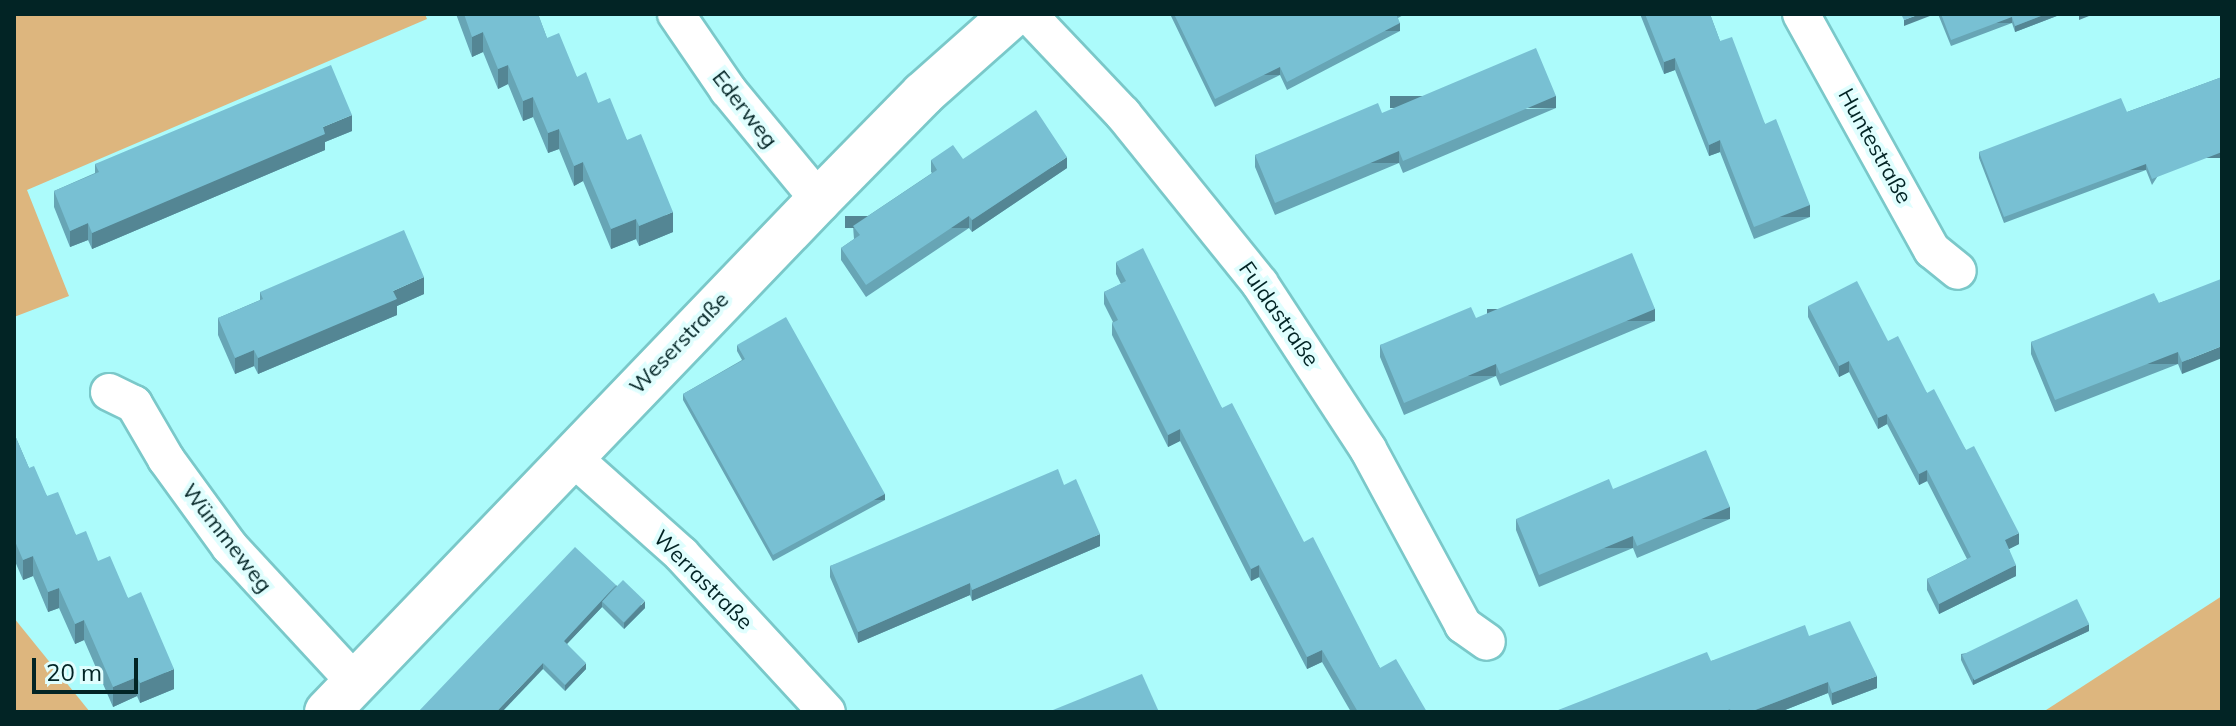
<!DOCTYPE html>
<meta charset="utf-8">
<style>
body{margin:0}
#map{position:relative;width:2236px;height:726px;overflow:hidden;background:#acfbfb;font-family:Mulish,sans-serif}
div>[style]{position:absolute}
.green>*{inset:0;background:#ddb67e}
.roads{filter:drop-shadow(2px 0 #7ac8c9) drop-shadow(-2px 0 #7ac8c9) drop-shadow(0 2px #7ac8c9) drop-shadow(0 -2px #7ac8c9)}
.street>*{height:36px;margin:-18px;padding:0 18px;transform-origin:18px;border-radius:18px;background:#fff}
.secondary>*{height:44px;margin:-22px;padding:0 22px;transform-origin:22px;border-radius:22px;background:#fff}
.wall>*{inset:0;background:#67a5b5}
.shaded-wall>*{inset:0;background:#548694;transform-origin:0 0}
.building>*{inset:0;background:#78c0d3;transform-origin:0 0}
span{translate:-50% -50%;white-space:nowrap;text-align:center;line-height:1.15;-webkit-text-stroke:8px #e0fefe;paint-order:stroke}
.street-label{font-size:22px;color:#022425}
.frame{position:absolute;inset:0;border:16px solid #022425;pointer-events:none}
.scale{position:absolute;left:32px;top:658px;width:106px;height:36px;box-sizing:border-box;border:4px solid #022425;border-top:0;padding-left:10px;font-size:24px;line-height:28px;white-space:nowrap;color:#022425;-webkit-text-stroke:6px #e0fefe;paint-order:stroke}
</style>
<div id="map">
<div class="green">
<div style="clip-path:polygon(14px 14px,425px 14px,427px 19px,27px 190px,69px 296px,14px 317px)"></div>
<div style="clip-path:polygon(2222px 596px,2222px 712px,2043px 712px)"></div>
<div style="clip-path:polygon(14px 618px,90px 712px,14px 712px)"></div>
</div>
<div class="roads">
<div class="street">
<div style="left:676px;top:14px;width:92px;rotate:55.6deg"></div>
<div style="left:728px;top:90px;width:143px;rotate:50.4deg"></div>
<div style="left:1028px;top:14px;width:138px;rotate:46.5deg"></div>
<div style="left:1123px;top:114px;width:218px;rotate:51.1deg"></div>
<div style="left:1260px;top:284px;width:197px;rotate:56.8deg"></div>
<div style="left:1368px;top:449px;width:200px;rotate:61.6deg"></div>
<div style="left:1463px;top:625px;width:29px;rotate:35deg"></div>
<div style="left:1801px;top:14px;width:270px;rotate:61deg"></div>
<div style="left:1932px;top:250px;width:33px;rotate:39deg"></div>
<div style="left:109px;top:392px;width:28px;rotate:26deg"></div>
<div style="left:134px;top:404px;width:64px;rotate:59.8deg"></div>
<div style="left:166px;top:459px;width:109px;rotate:54deg"></div>
<div style="left:230px;top:547px;width:183px;rotate:47.2deg"></div>
<div style="left:570px;top:455px;width:149px;rotate:41.7deg"></div>
<div style="left:681px;top:554px;width:215px;rotate:47.3deg"></div>
</div>
<div class="secondary">
<div style="left:327px;top:712px;width:710px;rotate:-46.14deg"></div>
<div style="left:819px;top:200px;width:148px;rotate:-45.5deg"></div>
<div style="left:923px;top:94px;width:120px;rotate:-41.6deg"></div>
</div>
</div>
<div class="wall">
<div style="clip-path:polygon(456px 14px,538px 14px,547px 38px,577px 77px,627px 140px,673px 232px,639px 246px,636px 239px,611px 249px,583px 181px,574px 186px,559px 149px,548px 153px,533px 117px,523px 121px,508px 84px,498px 89px,483px 52px,472px 57px)"></div>
<div style="clip-path:polygon(1170px 14px,1405px 14px,1398px 18px,1400px 31px,1287px 90px,1280px 75px,1215px 107px)"></div>
<div style="clip-path:polygon(1640px 14px,1710px 14px,1720px 41px,1765px 124px,1810px 217px,1754px 239px,1720px 152px,1709px 156px,1675px 70px,1664px 74px)"></div>
<div style="clip-path:polygon(1938px 14px,2062px 14px,2015px 32px,2012px 23px,1951px 46px)"></div>
<div style="clip-path:polygon(2222px 77px,2152px 185px,2146px 170px,2004px 223px,1979px 158px,1979px 152px,2127px 112px)"></div>
<div style="clip-path:polygon(1556px 108px,1403px 173px,1399px 163px,1275px 215px,1255px 167px,1255px 155px,1382px 113px)"></div>
<div style="clip-path:polygon(352px 131px,325px 142px,325px 150px,92px 249px,88px 240px,70px 247px,54px 207px,54px 191px,95px 173px,95px 164px)"></div>
<div style="clip-path:polygon(963px 159px,1067px 168px,972px 232px,969px 228px,866px 297px,841px 260px,841px 248px,854px 239px,853px 226px,932px 173px,931px 172px,931px 160px)"></div>
<div style="clip-path:polygon(1116px 262px,1222px 408px,1380px 668px,1427px 712px,1351px 712px,1322px 662px,1307px 669px,1259px 577px,1251px 581px,1180px 441px,1168px 447px,1112px 335px,1112px 323px,1113px 322px,1104px 304px,1104px 292px,1121px 284px,1116px 274px)"></div>
<div style="clip-path:polygon(2222px 282px,2182px 374px,2178px 364px,2055px 412px,2031px 354px,2031px 342px,2159px 303px)"></div>
<div style="clip-path:polygon(260px 292px,424px 294px,397px 306px,397px 315px,258px 374px,254px 366px,235px 374px,218px 335px,218px 318px,260px 300px)"></div>
<div style="clip-path:polygon(1808px 306px,1888px 341px,1927px 393px,1966px 450px,2019px 544px,2009px 549px,2016px 576px,1939px 614px,1927px 590px,1927px 579px,1967px 559px,1927px 481px,1919px 485px,1887px 424px,1878px 429px,1849px 372px,1839px 377px,1808px 317px)"></div>
<div style="clip-path:polygon(1476px 318px,1655px 321px,1500px 386px,1496px 376px,1404px 415px,1380px 357px,1380px 345px)"></div>
<div style="clip-path:polygon(737px 345px,885px 500px,773px 561px,683px 400px,683px 394px,742px 360px,737px 351px)"></div>
<div style="clip-path:polygon(14px 433px,29px 468px,47px 496px,76px 535px,128px 598px,174px 689px,140px 703px,137px 696px,113px 707px,84px 640px,75px 644px,59px 608px,48px 612px,33px 576px,23px 580px,14px 559px)"></div>
<div style="clip-path:polygon(1064px 485px,1100px 546px,972px 601px,970px 595px,858px 643px,830px 577px,830px 566px)"></div>
<div style="clip-path:polygon(1516px 519px,1730px 519px,1637px 558px,1633px 548px,1539px 587px,1516px 530px)"></div>
<div style="clip-path:polygon(616px 585px,645px 608px,624px 629px,602px 607px,567px 644px,586px 669px,565px 691px,543px 669px,418px 712px)"></div>
<div style="clip-path:polygon(2089px 631px,1973px 685px,1961px 660px,1961px 654px)"></div>
<div style="clip-path:polygon(1809px 636px,1877px 688px,1832px 705px,1828px 693px,1780px 712px,1553px 712px,1711px 661px)"></div>
</div>
<div class="shaded-wall">
<div style="clip-path:polygon(1920px 14px,1935px 14px,1904px 26px,1904px 20px)"></div>
<div style="clip-path:polygon(2046px 14px,2062px 14px,2015px 32px,2015px 26px)"></div>
<div style="clip-path:polygon(2079px 14px,2094px 14px,2079px 20px)"></div>
<div style="left:2012px;top:17px;width:6px;height:65px;rotate:90deg"></div>
<div style="left:1400px;top:23px;width:8px;height:127px;rotate:90deg"></div>
<div style="clip-path:polygon(483px 32px,483px 52px,472px 57px,472px 37px)"></div>
<div style="clip-path:polygon(1675px 58px,1675px 70px,1664px 74px,1664px 62px)"></div>
<div style="clip-path:polygon(508px 65px,508px 84px,498px 89px,498px 69px)"></div>
<div style="left:1280px;top:67px;width:8px;height:72px;rotate:90deg"></div>
<div style="left:1556px;top:96px;width:12px;height:166px;rotate:90deg"></div>
<div style="clip-path:polygon(533px 97px,533px 117px,523px 121px,523px 101px)"></div>
<div style="clip-path:polygon(352px 115px,352px 131px,325px 142px,325px 150px,92px 249px,92px 233px,323px 127px)"></div>
<div style="clip-path:polygon(559px 129px,559px 149px,548px 153px,548px 133px)"></div>
<div style="clip-path:polygon(1720px 140px,1720px 152px,1709px 156px,1709px 145px)"></div>
<div style="left:1399px;top:151px;width:12px;height:134px;rotate:90deg"></div>
<div style="left:2222px;top:152px;width:6px;height:75px;rotate:90deg"></div>
<div style="clip-path:polygon(1067px 157px,1067px 168px,972px 232px,972px 220px)"></div>
<div style="clip-path:polygon(583px 162px,583px 181px,574px 186px,574px 166px)"></div>
<div style="left:2146px;top:164px;width:6px;height:152px;rotate:90deg"></div>
<div style="left:1810px;top:205px;width:12px;height:60px;rotate:90deg"></div>
<div style="clip-path:polygon(673px 212px,673px 232px,639px 246px,639px 226px)"></div>
<div style="left:969px;top:216px;width:12px;height:124px;rotate:90deg"></div>
<div style="clip-path:polygon(636px 219px,636px 239px,611px 249px,611px 229px)"></div>
<div style="clip-path:polygon(88px 223px,88px 240px,70px 247px,70px 231px)"></div>
<div style="clip-path:polygon(424px 277px,424px 294px,397px 306px,397px 315px,258px 374px,258px 358px,393px 291px)"></div>
<div style="left:1655px;top:309px;width:12px;height:168px;rotate:90deg"></div>
<div style="clip-path:polygon(2222px 346px,2222px 358px,2182px 374px,2182px 362px)"></div>
<div style="clip-path:polygon(254px 350px,254px 366px,235px 374px,235px 358px)"></div>
<div style="left:2178px;top:352px;width:12px;height:132px;rotate:90deg"></div>
<div style="clip-path:polygon(1849px 361px,1849px 372px,1839px 377px,1839px 366px)"></div>
<div style="left:1496px;top:364px;width:12px;height:100px;rotate:90deg"></div>
<div style="clip-path:polygon(1887px 414px,1887px 424px,1878px 429px,1878px 418px)"></div>
<div style="clip-path:polygon(1180px 429px,1180px 441px,1168px 447px,1168px 435px)"></div>
<div style="clip-path:polygon(1927px 470px,1927px 481px,1919px 485px,1919px 474px)"></div>
<div style="left:885px;top:494px;width:6px;height:128px;rotate:90deg"></div>
<div style="left:1730px;top:507px;width:12px;height:101px;rotate:90deg"></div>
<div style="clip-path:polygon(2019px 533px,2019px 544px,2005px 551px,2005px 540px)"></div>
<div style="clip-path:polygon(1100px 534px,1100px 546px,972px 601px,972px 590px)"></div>
<div style="left:1633px;top:536px;width:12px;height:102px;rotate:90deg"></div>
<div style="clip-path:polygon(33px 556px,33px 576px,23px 580px,23px 560px)"></div>
<div style="clip-path:polygon(1259px 565px,1259px 577px,1251px 581px,1251px 569px)"></div>
<div style="clip-path:polygon(2016px 565px,2016px 576px,1939px 614px,1939px 604px)"></div>
<div style="clip-path:polygon(970px 583px,970px 595px,858px 643px,858px 632px)"></div>
<div style="clip-path:polygon(616px 585px,602px 602px,602px 607px,564px 647px,564px 641px)"></div>
<div style="clip-path:polygon(59px 588px,59px 608px,48px 612px,48px 592px)"></div>
<div style="clip-path:polygon(645px 601px,645px 608px,624px 629px,624px 623px)"></div>
<div style="clip-path:polygon(84px 620px,84px 640px,75px 644px,75px 624px)"></div>
<div style="clip-path:polygon(2089px 624px,2089px 631px,1973px 685px,1973px 679px)"></div>
<div style="clip-path:polygon(1322px 650px,1322px 662px,1307px 669px,1307px 657px)"></div>
<div style="clip-path:polygon(543px 663px,543px 669px,502px 712px,496px 712px)"></div>
<div style="clip-path:polygon(586px 663px,586px 669px,565px 691px,565px 685px)"></div>
<div style="clip-path:polygon(174px 669px,174px 689px,140px 703px,140px 683px)"></div>
<div style="clip-path:polygon(1877px 676px,1877px 688px,1832px 705px,1832px 693px)"></div>
<div style="clip-path:polygon(137px 677px,137px 696px,113px 707px,113px 687px)"></div>
<div style="clip-path:polygon(1828px 682px,1828px 693px,1780px 712px,1750px 712px)"></div>
</div>
<div class="building">
<div style="clip-path:polygon(464px 14px,538px 14px,547px 38px,559px 33px,577px 77px,586px 72px,598px 103px,610px 98px,627px 140px,641px 134px,673px 212px,639px 226px,636px 219px,611px 229px,583px 162px,574px 166px,559px 129px,548px 133px,533px 97px,523px 101px,508px 65px,498px 69px,483px 32px,472px 37px)"></div>
<div style="clip-path:polygon(1174px 14px,1396px 14px,1400px 23px,1287px 82px,1280px 67px,1215px 99px)"></div>
<div style="clip-path:polygon(1645px 14px,1710px 14px,1720px 41px,1732px 37px,1765px 124px,1776px 119px,1810px 205px,1754px 227px,1720px 140px,1709px 145px,1675px 58px,1664px 62px)"></div>
<div style="clip-path:polygon(1901px 14px,1920px 14px,1904px 20px)"></div>
<div style="clip-path:polygon(1941px 14px,2046px 14px,2015px 26px,2012px 17px,1951px 40px)"></div>
<div style="clip-path:polygon(1536px 48px,1556px 96px,1403px 161px,1399px 151px,1275px 203px,1255px 155px,1378px 103px,1382px 113px)"></div>
<div style="clip-path:polygon(331px 65px,352px 115px,323px 127px,325px 134px,92px 233px,88px 223px,70px 231px,54px 191px,99px 172px,95px 164px)"></div>
<div style="clip-path:polygon(2222px 77px,2222px 152px,2152px 179px,2146px 164px,2004px 217px,1979px 152px,2121px 98px,2127px 112px)"></div>
<div style="clip-path:polygon(1036px 110px,1067px 157px,972px 220px,969px 216px,866px 285px,841px 248px,860px 235px,853px 226px,937px 170px,931px 160px,953px 145px,963px 159px)"></div>
<div style="clip-path:polygon(404px 230px,424px 277px,393px 291px,397px 299px,258px 358px,254px 350px,235px 358px,218px 318px,263px 299px,260px 292px)"></div>
<div style="clip-path:polygon(1143px 248px,1222px 408px,1232px 403px,1304px 542px,1313px 537px,1380px 668px,1396px 659px,1427px 712px,1358px 712px,1322px 650px,1307px 657px,1259px 565px,1251px 569px,1180px 429px,1168px 435px,1112px 323px,1118px 320px,1104px 292px,1126px 281px,1116px 262px)"></div>
<div style="clip-path:polygon(1632px 253px,1655px 309px,1500px 374px,1496px 364px,1404px 403px,1380px 345px,1471px 307px,1476px 318px)"></div>
<div style="clip-path:polygon(2221px 279px,2222px 282px,2222px 346px,2182px 362px,2178px 352px,2055px 400px,2031px 342px,2154px 293px,2159px 303px)"></div>
<div style="clip-path:polygon(1857px 281px,1888px 341px,1898px 336px,1927px 393px,1934px 389px,1966px 450px,1974px 446px,2019px 533px,2005px 540px,2016px 565px,1939px 604px,1927px 579px,1971px 557px,1927px 470px,1919px 474px,1887px 414px,1878px 418px,1849px 361px,1839px 366px,1808px 306px)"></div>
<div style="clip-path:polygon(786px 317px,885px 494px,773px 555px,683px 394px,745px 359px,737px 345px)"></div>
<div style="clip-path:polygon(14px 433px,29px 468px,34px 466px,47px 496px,58px 492px,76px 535px,86px 531px,98px 561px,110px 556px,128px 598px,141px 592px,174px 669px,140px 683px,137px 677px,113px 687px,84px 620px,75px 624px,59px 588px,48px 592px,33px 556px,23px 560px,14px 539px)"></div>
<div style="clip-path:polygon(1706px 450px,1730px 507px,1637px 546px,1633px 536px,1539px 575px,1516px 519px,1609px 479px,1613px 489px)"></div>
<div style="clip-path:polygon(1058px 469px,1064px 485px,1076px 479px,1100px 534px,972px 590px,970px 583px,858px 632px,830px 566px)"></div>
<div style="clip-path:polygon(575px 547px,616px 585px,564px 641px,586px 663px,565px 685px,543px 663px,496px 712px,418px 712px)"></div>
<div style="left:623px;top:580px;width:30px;height:30px;rotate:44deg"></div>
<div style="left:2077px;top:599px;width:28px;height:128px;rotate:64deg"></div>
<div style="clip-path:polygon(1850px 621px,1877px 676px,1832px 693px,1828px 682px,1750px 712px,1731px 712px,1730px 709px,1723px 712px,1553px 712px,1707px 652px,1711px 661px,1805px 625px,1809px 636px)"></div>
<div style="clip-path:polygon(1142px 674px,1159px 712px,1048px 712px)"></div>
</div>
<div class="street-label">
<span style="left:745px;top:109px;rotate:52deg">Ederweg</span>
<span style="left:1875px;top:146px;rotate:61deg">Huntestraße</span>
<span style="left:1279px;top:314px;rotate:55deg">Fuldastraße</span>
<span style="left:679px;top:343px;rotate:-46deg">Weserstraße</span>
<span style="left:227px;top:538px;rotate:52deg">Wümmeweg</span>
<span style="left:703px;top:580px;rotate:45deg">Werrastraße</span>
</div>
<div class="frame"></div>
<div class="scale">20 m</div>
</div>
